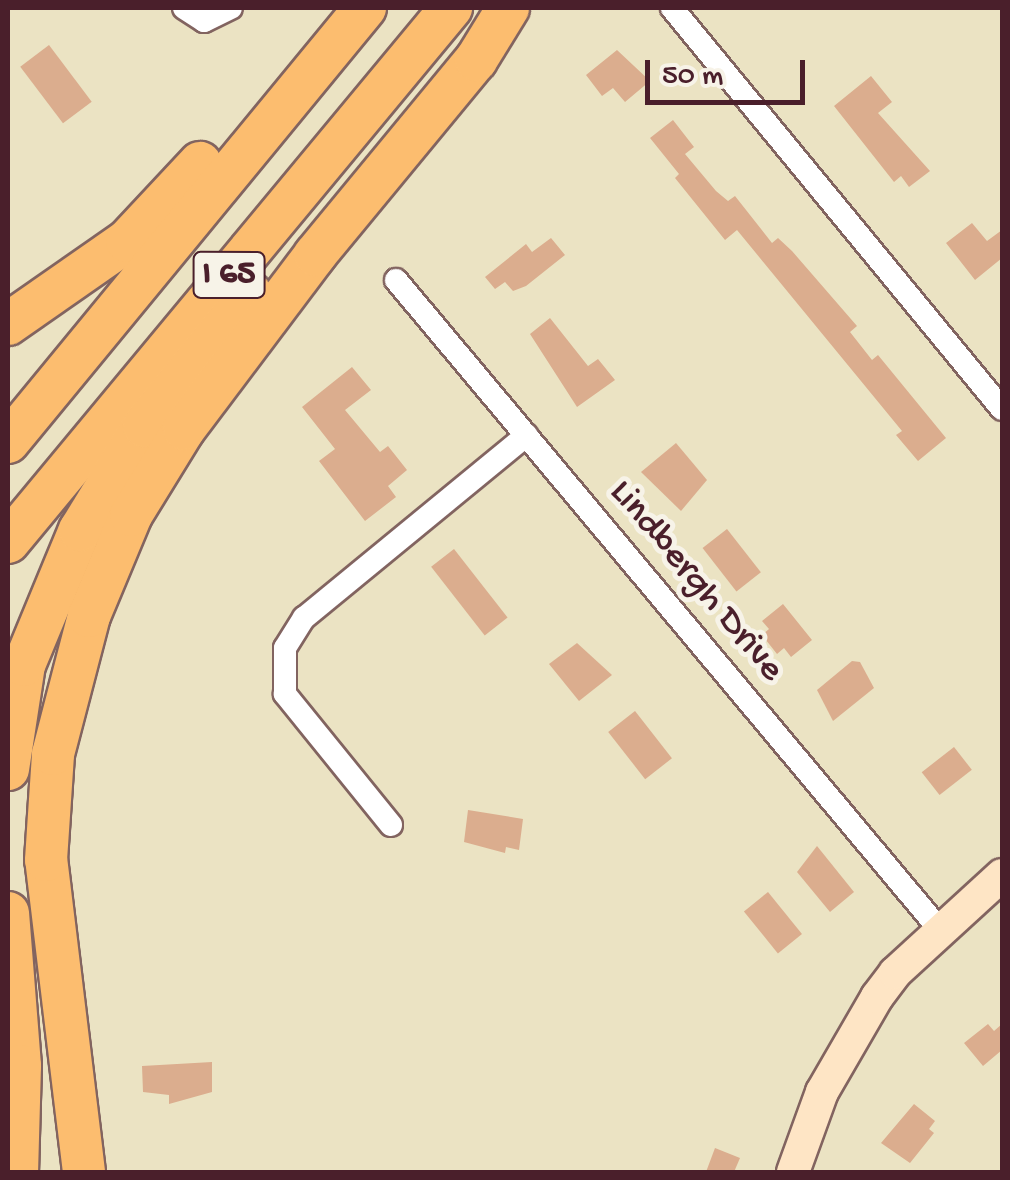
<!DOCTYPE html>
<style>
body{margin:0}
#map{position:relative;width:1010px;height:1180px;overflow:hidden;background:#ebe3c3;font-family:"Gochi Hand",sans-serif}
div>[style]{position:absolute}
.building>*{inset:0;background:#dbad8e;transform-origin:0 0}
.roads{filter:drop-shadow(2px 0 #826460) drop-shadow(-2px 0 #826460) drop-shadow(0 2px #826460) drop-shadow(0 -2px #826460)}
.street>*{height:22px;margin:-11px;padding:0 11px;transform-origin:11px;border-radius:11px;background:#fff}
.secondary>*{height:32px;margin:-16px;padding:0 16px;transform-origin:16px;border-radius:16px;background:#fee5c5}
.highway>*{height:42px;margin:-21px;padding:0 21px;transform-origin:21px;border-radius:21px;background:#fcbd6f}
span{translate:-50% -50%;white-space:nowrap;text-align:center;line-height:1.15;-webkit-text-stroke:10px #f7f3e8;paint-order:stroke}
.shield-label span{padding:2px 8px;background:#f7f3e8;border:2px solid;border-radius:8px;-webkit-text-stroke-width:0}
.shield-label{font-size:35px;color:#4a1f2b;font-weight:700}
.street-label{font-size:38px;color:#4a1f2b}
.frame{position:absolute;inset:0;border:10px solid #4a1f2b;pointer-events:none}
.scale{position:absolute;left:645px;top:60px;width:160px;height:45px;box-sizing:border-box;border:5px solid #4a1f2b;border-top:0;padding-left:12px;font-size:30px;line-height:35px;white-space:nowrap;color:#4a1f2b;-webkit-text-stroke:8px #f7f3e8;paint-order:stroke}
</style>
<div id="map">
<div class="building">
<div style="left:49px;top:45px;width:71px;height:36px;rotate:53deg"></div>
<div style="clip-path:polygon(617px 50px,650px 81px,625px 102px,613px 88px,602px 96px,586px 75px)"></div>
<div style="clip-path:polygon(871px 76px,892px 102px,878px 113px,930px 171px,909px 187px,901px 176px,894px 182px,834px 106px)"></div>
<div style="clip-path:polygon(673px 120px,694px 147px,685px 154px,716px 191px,728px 201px,735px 196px,772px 243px,778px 238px,792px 251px,857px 326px,850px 332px,872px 360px,878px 355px,946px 438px,918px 461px,896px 435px,902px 431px,737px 230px,725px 240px,675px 178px,679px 174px,650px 138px)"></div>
<div style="clip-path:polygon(972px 223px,987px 241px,1002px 230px,1002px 258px,975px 280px,946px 243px)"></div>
<div style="clip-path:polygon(551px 238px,565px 255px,526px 286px,513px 291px,505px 282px,495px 289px,485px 277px,526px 244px,532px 252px)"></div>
<div style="clip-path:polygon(550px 318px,588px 366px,598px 359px,615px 380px,577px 407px,530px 334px)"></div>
<div style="clip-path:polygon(352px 367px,371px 390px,345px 410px,380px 452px,388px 446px,407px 470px,388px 486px,396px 497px,365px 521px,319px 461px,335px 449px,302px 407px)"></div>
<div style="clip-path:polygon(676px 443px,707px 480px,681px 511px,641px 472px)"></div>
<div style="left:727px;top:529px;width:55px;height:31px;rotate:52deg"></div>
<div style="left:454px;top:549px;width:87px;height:29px;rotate:52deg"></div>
<div style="clip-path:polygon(783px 604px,812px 640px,791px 657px,784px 648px,777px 654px,762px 635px,769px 629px,762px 621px)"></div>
<div style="clip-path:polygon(577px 643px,612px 675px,579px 701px,549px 664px)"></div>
<div style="clip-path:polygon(852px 661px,860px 662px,874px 688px,833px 721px,817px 690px)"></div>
<div style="left:635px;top:711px;width:60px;height:34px;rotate:52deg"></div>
<div style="left:954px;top:747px;width:29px;height:41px;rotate:52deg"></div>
<div style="clip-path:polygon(468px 810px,523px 819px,519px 850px,506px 847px,505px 853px,464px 842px)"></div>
<div style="clip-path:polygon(817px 846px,854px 892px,830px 912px,797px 872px)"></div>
<div style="left:768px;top:892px;width:54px;height:31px;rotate:51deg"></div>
<div style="clip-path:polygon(988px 1024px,994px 1031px,1002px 1024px,1002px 1050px,983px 1066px,964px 1043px)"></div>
<div style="clip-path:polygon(212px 1062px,212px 1092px,169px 1104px,169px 1095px,143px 1092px,142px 1066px)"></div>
<div style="clip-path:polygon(914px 1104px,935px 1121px,929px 1129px,934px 1133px,910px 1163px,881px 1143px)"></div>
<div style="clip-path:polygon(715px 1148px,740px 1158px,734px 1172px,706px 1172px)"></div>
</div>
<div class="roads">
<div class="street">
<div style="left:184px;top:8px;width:24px;rotate:33deg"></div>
<div style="left:204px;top:21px;width:30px;rotate:-26deg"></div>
<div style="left:672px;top:8px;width:519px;rotate:50.55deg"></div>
<div style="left:396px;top:280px;width:848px;rotate:50.07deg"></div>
<div style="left:391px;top:825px;width:169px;rotate:-129deg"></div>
<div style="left:285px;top:694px;width:46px;rotate:-90deg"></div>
<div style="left:285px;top:648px;width:36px;rotate:-58deg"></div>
<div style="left:304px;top:618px;width:288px;rotate:-39.4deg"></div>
</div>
<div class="secondary">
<div style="left:793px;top:1172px;width:85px;rotate:-70.1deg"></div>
<div style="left:822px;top:1092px;width:110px;rotate:-59.9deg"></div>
<div style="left:877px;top:997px;width:30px;rotate:-53deg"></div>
<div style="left:895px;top:973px;width:145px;rotate:-42.5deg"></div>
</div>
<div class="highway">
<div style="left:8px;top:324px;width:145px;rotate:-34.9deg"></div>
<div style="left:127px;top:241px;width:107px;rotate:-46.9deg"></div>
<div style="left:8px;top:442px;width:562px;rotate:-50.56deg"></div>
<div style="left:8px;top:542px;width:694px;rotate:-50.32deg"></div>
<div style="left:8px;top:769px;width:105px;rotate:-81.3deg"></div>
<div style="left:24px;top:665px;width:146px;rotate:-67.5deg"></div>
<div style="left:80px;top:530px;width:122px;rotate:-58.4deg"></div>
<div style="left:144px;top:426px;width:170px;rotate:-51deg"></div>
<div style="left:8px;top:913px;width:153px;rotate:85.5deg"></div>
<div style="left:20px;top:1066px;width:106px;rotate:91.6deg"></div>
<div style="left:84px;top:1172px;width:314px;rotate:-96.9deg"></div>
<div style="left:46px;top:860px;width:106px;rotate:-86.2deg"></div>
<div style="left:53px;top:754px;width:143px;rotate:-75.4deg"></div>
<div style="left:89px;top:616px;width:109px;rotate:-67.4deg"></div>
<div style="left:131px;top:515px;width:101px;rotate:-58.4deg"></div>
<div style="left:184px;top:429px;width:218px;rotate:-53deg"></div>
<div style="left:315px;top:255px;width:253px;rotate:-50.5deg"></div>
<div style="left:476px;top:60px;width:61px;rotate:-58.4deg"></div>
</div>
</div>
<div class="shield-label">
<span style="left:229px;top:275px">I 65</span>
</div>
<div class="street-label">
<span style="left:695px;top:582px;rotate:50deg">Lindbergh Drive</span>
</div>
<div class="frame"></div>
<div class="scale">50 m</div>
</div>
